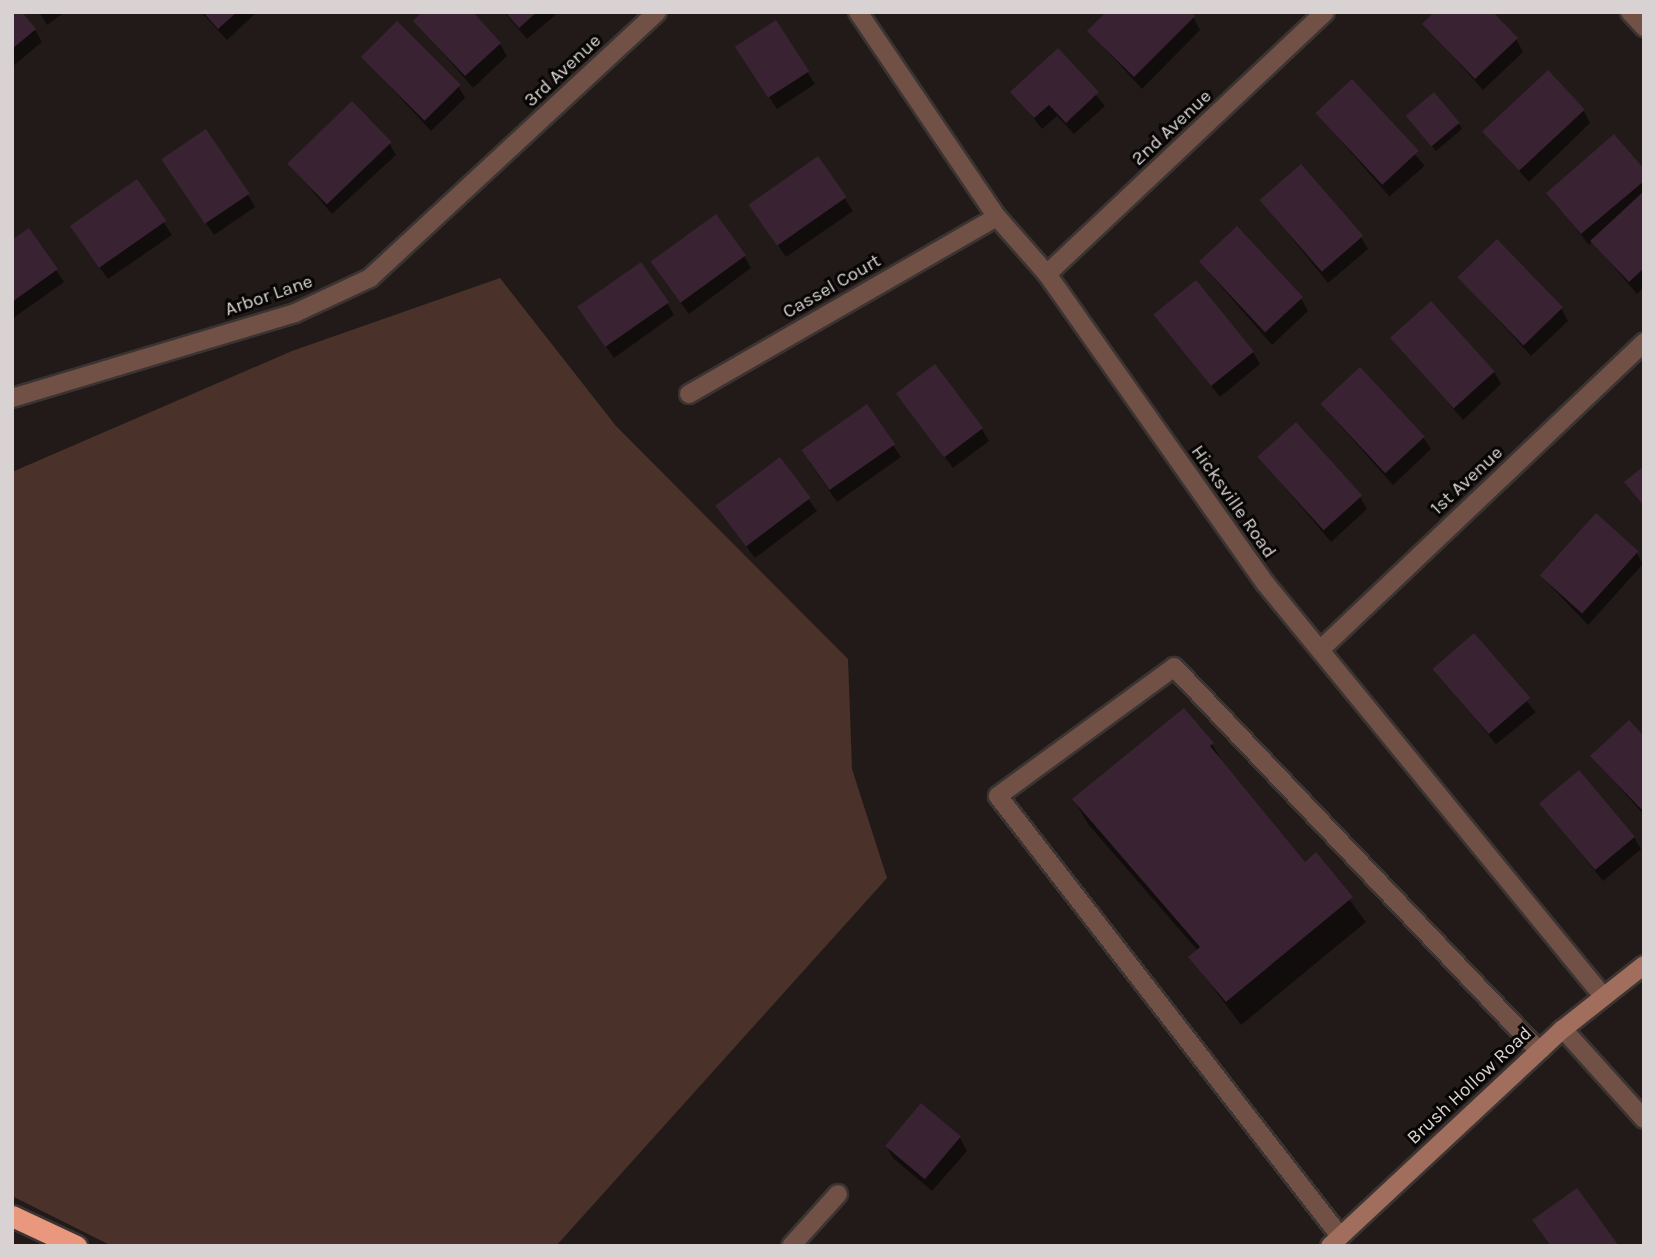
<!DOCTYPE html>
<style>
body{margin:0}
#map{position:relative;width:1656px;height:1258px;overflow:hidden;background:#211a18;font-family:Karla,sans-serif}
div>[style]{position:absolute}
.green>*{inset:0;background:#4a322a}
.shadow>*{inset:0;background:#0007;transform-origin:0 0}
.building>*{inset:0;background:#392232;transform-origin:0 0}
.roads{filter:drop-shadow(2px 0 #3b3432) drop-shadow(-2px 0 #3b3432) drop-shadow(0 2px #3b3432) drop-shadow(0 -2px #3b3432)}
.service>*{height:18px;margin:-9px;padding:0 9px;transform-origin:9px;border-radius:9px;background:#715045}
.minor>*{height:18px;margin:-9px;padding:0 9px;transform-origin:9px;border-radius:9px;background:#715045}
.secondary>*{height:18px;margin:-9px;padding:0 9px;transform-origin:9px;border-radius:9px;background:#a16d5c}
.motorway>*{height:21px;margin:-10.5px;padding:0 10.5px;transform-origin:10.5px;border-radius:10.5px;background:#e9987d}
span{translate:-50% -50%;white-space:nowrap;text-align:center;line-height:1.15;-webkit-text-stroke:6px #080605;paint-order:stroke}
.street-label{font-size:19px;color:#d8d3d2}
.frame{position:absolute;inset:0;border:14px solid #d8d3d2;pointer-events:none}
</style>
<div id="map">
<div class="green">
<div style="clip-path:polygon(500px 278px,616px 426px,848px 659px,852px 769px,887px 878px,556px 1246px,112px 1246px,12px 1196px,12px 472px,292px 351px)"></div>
</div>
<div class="shadow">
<div style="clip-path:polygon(12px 12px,35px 30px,42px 42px,12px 67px)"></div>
<div style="clip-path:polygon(39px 12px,65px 12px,47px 25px)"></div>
<div style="clip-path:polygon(201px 12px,257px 12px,227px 40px)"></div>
<div style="clip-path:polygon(504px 12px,559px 12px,527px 39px)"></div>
<div style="clip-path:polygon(1193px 17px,1200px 30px,1142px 89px,1089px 31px)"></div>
<div style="clip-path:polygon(415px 21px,500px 44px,507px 56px,473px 88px)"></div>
<div style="clip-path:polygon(775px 23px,815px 84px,777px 109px,744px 60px)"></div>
<div style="clip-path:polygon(1424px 24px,1516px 39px,1523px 52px,1483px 90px)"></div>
<div style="clip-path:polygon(1058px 50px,1105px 106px,1074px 134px,1057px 116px,1042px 129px,1013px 92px)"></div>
<div style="clip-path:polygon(363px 57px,458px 86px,465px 98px,431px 131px)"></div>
<div style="left:1352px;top:82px;width:111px;height:47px;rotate:49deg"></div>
<div style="clip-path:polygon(1583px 110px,1590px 123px,1529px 182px,1485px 133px)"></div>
<div style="clip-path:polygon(1411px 122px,1459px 124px,1462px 129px,1436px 151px)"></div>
<div style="clip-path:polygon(389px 143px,396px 155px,332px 214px,288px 162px)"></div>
<div style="clip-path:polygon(817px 158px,853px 211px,786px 257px,758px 217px)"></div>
<div style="clip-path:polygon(171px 172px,248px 195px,255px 207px,214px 235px)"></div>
<div style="clip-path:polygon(1644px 172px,1644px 287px,1637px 294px,1593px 242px,1589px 245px,1548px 193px)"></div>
<div style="clip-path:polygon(136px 181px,172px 235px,108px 279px,79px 239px)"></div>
<div style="clip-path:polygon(1261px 200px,1361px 237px,1368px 249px,1328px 283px)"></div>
<div style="clip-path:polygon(29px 230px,64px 282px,12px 319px,12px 242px)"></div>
<div style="clip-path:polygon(744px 256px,751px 268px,689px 314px,660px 275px)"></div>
<div style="clip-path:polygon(1200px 262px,1301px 298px,1308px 311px,1272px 345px)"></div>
<div style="clip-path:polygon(1459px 277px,1561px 308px,1568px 321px,1531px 356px)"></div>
<div style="clip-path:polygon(667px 303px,674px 315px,614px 358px,580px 308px)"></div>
<div style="clip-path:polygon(1155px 315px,1253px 352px,1260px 364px,1220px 397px)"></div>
<div style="clip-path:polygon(1392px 338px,1494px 372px,1501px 384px,1463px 420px)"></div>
<div style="clip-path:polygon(898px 394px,982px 429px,989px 441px,953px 468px)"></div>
<div style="clip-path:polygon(1322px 405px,1423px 437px,1431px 449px,1393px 485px)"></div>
<div style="clip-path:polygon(866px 406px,901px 457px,837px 502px,810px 463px)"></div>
<div style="clip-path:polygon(1259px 457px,1360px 497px,1367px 509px,1331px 542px)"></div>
<div style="clip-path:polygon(780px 460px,817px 511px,755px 558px,725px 518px)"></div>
<div style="clip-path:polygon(1636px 552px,1643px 564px,1588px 625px,1541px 576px)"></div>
<div style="left:1474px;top:636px;width:98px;height:51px;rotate:51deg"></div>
<div style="clip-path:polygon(1644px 738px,1644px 815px,1593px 757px)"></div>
<div style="clip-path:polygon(1212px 744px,1226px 768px,1305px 864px,1316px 855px,1366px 922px,1241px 1025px,1190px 957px,1198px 951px,1088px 824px,1074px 800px)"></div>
<div style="clip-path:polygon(1541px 804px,1634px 837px,1641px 849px,1603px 881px)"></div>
<div style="clip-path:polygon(960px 1138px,967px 1151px,932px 1191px,893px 1158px,886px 1146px)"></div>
</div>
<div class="building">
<div style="clip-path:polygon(12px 12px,22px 12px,36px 29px,12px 49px)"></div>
<div style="clip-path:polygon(203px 12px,237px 12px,218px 29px)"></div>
<div style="clip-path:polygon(422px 12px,473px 12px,501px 43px,465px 76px,413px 21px)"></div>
<div style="clip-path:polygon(505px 12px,537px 12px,519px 28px)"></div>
<div style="clip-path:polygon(1106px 12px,1191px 12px,1195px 16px,1134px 77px,1087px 31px)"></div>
<div style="clip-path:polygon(1434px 12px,1493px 12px,1518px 38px,1475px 79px,1422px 24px)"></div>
<div style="left:776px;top:20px;width:61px;height:49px;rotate:57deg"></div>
<div style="left:397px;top:21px;width:90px;height:51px;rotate:45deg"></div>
<div style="clip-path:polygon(1058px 48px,1099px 92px,1066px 123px,1049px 105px,1034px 118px,1010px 92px)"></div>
<div style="left:1548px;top:70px;width:54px;height:90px;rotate:47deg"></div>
<div style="left:1352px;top:79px;width:98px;height:50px;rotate:47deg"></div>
<div style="left:1434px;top:92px;width:40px;height:37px;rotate:50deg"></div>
<div style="left:352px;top:101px;width:57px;height:90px;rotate:46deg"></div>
<div style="left:206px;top:129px;width:78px;height:54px;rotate:56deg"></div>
<div style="clip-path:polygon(1614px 134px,1644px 169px,1644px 181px,1581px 234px,1546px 193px)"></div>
<div style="left:818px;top:156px;width:50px;height:85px;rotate:55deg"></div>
<div style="left:1301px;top:164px;width:95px;height:55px;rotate:49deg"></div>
<div style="left:137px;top:179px;width:51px;height:82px;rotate:55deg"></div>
<div style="clip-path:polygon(1644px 191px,1644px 268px,1629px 282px,1590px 241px)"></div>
<div style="left:716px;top:214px;width:51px;height:81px;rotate:54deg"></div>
<div style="left:1237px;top:226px;width:97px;height:52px;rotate:47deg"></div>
<div style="clip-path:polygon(29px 228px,58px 269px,12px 302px,12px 240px)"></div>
<div style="left:1497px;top:239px;width:95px;height:55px;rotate:46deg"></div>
<div style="left:641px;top:262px;width:49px;height:78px;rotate:55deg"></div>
<div style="left:1196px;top:280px;width:92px;height:55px;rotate:51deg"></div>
<div style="left:1431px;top:301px;width:95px;height:55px;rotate:48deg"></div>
<div style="left:935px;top:364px;width:80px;height:49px;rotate:53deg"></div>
<div style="left:1360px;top:367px;width:95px;height:54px;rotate:47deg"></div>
<div style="left:867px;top:404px;width:49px;height:80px;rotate:55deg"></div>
<div style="left:1296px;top:422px;width:99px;height:52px;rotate:48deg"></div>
<div style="left:780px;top:457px;width:51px;height:81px;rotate:53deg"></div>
<div style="clip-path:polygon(1644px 466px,1644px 506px,1624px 482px)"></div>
<div style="left:1596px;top:513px;width:57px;height:84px;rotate:42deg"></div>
<div style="left:1474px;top:633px;width:86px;height:55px;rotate:49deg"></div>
<div style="clip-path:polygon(1184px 708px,1214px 743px,1210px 746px,1305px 862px,1316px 852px,1353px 897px,1226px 1002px,1188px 957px,1200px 947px,1072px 799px)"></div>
<div style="clip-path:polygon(1629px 720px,1644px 736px,1644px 812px,1590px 756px)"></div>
<div style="left:1579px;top:770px;width:87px;height:52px;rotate:50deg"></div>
<div style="left:921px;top:1103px;width:52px;height:56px;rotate:40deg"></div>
<div style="clip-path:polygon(1577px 1188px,1619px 1246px,1551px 1246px,1532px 1220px)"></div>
</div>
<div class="roads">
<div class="service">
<div style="left:1340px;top:1236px;width:557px;rotate:-127.86deg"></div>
<div style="left:998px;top:796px;width:218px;rotate:-36.2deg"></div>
<div style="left:1174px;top:667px;width:530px;rotate:46.45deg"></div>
<div style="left:791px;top:1246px;width:70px;rotate:-47.9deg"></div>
</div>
<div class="minor">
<div style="left:858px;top:12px;width:248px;rotate:55.9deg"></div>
<div style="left:997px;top:217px;width:76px;rotate:48.7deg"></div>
<div style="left:1047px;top:274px;width:378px;rotate:54.8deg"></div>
<div style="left:1265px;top:583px;width:532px;rotate:50.72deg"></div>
<div style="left:1630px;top:12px;width:21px;rotate:47deg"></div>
<div style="left:1047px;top:274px;width:382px;rotate:-43.3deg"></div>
<div style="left:689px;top:394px;width:355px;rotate:-29.9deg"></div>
<div style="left:12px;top:398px;width:295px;rotate:-16.7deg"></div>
<div style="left:295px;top:313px;width:83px;rotate:-25deg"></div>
<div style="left:370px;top:278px;width:391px;rotate:-42.8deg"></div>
<div style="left:1320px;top:650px;width:447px;rotate:-43.5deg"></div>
<div style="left:1563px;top:1029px;width:121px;rotate:48deg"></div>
</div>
<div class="secondary">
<div style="left:1330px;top:1246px;width:318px;rotate:-43deg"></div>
<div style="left:1563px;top:1029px;width:103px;rotate:-38.3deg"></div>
</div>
<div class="motorway">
<div style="left:12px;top:1216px;width:71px;rotate:25.1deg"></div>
</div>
</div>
<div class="street-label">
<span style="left:563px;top:71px;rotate:-43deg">3rd Avenue</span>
<span style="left:1172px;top:128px;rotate:-43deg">2nd Avenue</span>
<span style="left:832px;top:287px;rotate:-30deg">Cassel Court</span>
<span style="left:269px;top:296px;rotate:-19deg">Arbor Lane</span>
<span style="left:1467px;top:481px;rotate:-43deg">1st Avenue</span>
<span style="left:1233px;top:502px;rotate:55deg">Hicksville Road</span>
<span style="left:1470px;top:1086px;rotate:-43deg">Brush Hollow Road</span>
</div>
<div class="frame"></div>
</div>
